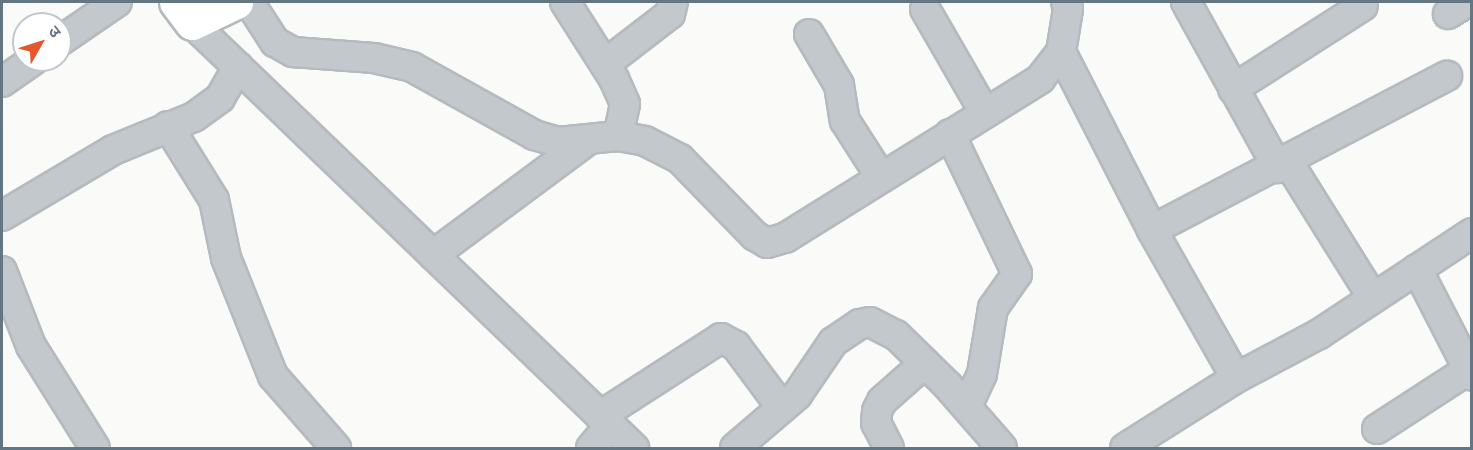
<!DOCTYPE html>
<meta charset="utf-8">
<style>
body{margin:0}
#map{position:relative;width:1473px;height:450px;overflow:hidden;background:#fafaf8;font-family:Cabin,"Noto Sans Devanagari",sans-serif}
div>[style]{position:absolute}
.roads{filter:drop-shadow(2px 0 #b5babe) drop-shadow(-2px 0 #b5babe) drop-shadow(0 2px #b5babe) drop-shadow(0 -2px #b5babe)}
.minor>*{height:28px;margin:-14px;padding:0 14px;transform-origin:14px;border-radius:14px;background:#c3c8cc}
.major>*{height:33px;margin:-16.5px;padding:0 16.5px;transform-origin:16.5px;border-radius:16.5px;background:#fff}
span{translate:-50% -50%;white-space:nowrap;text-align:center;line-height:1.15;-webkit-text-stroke:6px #fff;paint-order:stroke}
.frame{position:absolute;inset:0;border:3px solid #657683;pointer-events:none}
.north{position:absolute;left:12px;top:12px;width:60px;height:60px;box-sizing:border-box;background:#fff;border:2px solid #c1c8cd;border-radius:50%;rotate:51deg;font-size:16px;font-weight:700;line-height:24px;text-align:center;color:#657683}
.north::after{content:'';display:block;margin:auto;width:21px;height:27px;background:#e4572e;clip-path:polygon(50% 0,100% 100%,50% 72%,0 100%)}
</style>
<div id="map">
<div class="roads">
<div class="minor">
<div style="left:249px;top:2px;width:48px;rotate:57deg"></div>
<div style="left:275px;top:42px;width:21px;rotate:29deg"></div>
<div style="left:293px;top:52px;width:81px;rotate:4.2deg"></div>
<div style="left:374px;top:58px;width:39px;rotate:13deg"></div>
<div style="left:412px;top:67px;width:140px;rotate:29.1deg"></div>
<div style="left:534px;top:135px;width:25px;rotate:16deg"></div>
<div style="left:558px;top:142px;width:60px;rotate:-5.7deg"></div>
<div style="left:618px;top:136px;width:27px;rotate:10deg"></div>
<div style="left:645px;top:141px;width:39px;rotate:27deg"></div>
<div style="left:680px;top:159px;width:107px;rotate:45.8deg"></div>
<div style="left:755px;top:236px;width:14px;rotate:30deg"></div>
<div style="left:767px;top:243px;width:19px;rotate:-16deg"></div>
<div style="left:785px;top:238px;width:301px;rotate:-31.9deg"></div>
<div style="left:1040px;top:79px;width:34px;rotate:-52deg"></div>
<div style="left:565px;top:2px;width:91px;rotate:57.5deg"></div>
<div style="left:614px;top:79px;width:27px;rotate:66deg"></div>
<div style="left:625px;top:104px;width:33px;rotate:102deg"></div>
<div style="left:1066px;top:2px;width:7px;rotate:74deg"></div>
<div style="left:1068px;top:9px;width:44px;rotate:99.2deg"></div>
<div style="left:1061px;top:52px;width:200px;rotate:62.9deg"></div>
<div style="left:1152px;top:230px;width:170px;rotate:60.4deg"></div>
<div style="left:1186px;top:2px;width:190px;rotate:61deg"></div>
<div style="left:925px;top:9px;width:120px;rotate:60deg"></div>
<div style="left:1448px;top:14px;width:22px;rotate:-32deg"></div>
<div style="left:809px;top:34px;width:59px;rotate:59.5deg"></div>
<div style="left:839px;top:85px;width:36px;rotate:81deg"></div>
<div style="left:845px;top:121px;width:67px;rotate:57.3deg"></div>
<div style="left:60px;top:41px;width:69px;rotate:-34.4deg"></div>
<div style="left:605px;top:64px;width:82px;rotate:-37.6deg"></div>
<div style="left:670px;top:14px;width:12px;rotate:-76deg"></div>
<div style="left:238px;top:67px;width:550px;rotate:43.89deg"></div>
<div style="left:2px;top:82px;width:38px;rotate:-35deg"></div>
<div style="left:1233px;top:89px;width:154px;rotate:-32.6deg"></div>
<div style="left:168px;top:126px;width:87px;rotate:58.1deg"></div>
<div style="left:214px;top:200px;width:59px;rotate:78.3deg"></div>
<div style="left:226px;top:258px;width:127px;rotate:68.3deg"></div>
<div style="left:273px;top:376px;width:96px;rotate:48.8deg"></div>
<div style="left:950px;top:134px;width:155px;rotate:64.4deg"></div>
<div style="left:1017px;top:274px;width:42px;rotate:125.2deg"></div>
<div style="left:993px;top:308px;width:67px;rotate:99.5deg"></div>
<div style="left:982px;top:374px;width:35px;rotate:115deg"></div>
<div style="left:1288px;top:162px;width:160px;rotate:58deg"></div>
<div style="left:2px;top:216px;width:129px;rotate:-30.7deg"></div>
<div style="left:113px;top:150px;width:87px;rotate:-22.2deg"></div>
<div style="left:194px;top:117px;width:32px;rotate:-36deg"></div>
<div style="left:220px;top:98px;width:36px;rotate:-60deg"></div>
<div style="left:238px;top:67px;width:64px;rotate:-136.3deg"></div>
<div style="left:1152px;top:230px;width:333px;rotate:-27.6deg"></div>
<div style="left:433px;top:255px;width:193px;rotate:-36.6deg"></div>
<div style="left:1417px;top:269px;width:120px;rotate:62.8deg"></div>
<div style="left:2px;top:271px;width:80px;rotate:68.9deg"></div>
<div style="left:31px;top:346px;width:120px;rotate:57.9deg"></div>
<div style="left:600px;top:416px;width:144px;rotate:-32.8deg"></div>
<div style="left:721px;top:338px;width:17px;rotate:28deg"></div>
<div style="left:736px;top:346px;width:77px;rotate:53.4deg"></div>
<div style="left:1377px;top:429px;width:108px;rotate:-33deg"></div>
<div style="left:591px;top:448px;width:30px;rotate:-50deg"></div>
<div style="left:735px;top:448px;width:82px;rotate:-40.5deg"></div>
<div style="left:797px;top:395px;width:64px;rotate:-55.8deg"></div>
<div style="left:833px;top:342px;width:32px;rotate:-34deg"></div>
<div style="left:860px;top:324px;width:10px;rotate:-11deg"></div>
<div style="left:870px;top:322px;width:29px;rotate:27deg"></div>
<div style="left:896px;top:335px;width:73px;rotate:44.4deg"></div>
<div style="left:948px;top:386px;width:82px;rotate:48.9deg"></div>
<div style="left:889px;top:448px;width:28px;rotate:-117deg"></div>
<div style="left:876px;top:423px;width:12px;rotate:-85deg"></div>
<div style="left:877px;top:411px;width:11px;rotate:-63deg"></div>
<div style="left:882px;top:401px;width:57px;rotate:-41.5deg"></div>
<div style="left:1125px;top:448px;width:131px;rotate:-32.2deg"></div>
<div style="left:1236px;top:378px;width:94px;rotate:-27.9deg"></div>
<div style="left:1319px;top:334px;width:183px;rotate:-33.4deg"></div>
</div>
<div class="major">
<div style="left:176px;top:2px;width:26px;rotate:53deg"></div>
<div style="left:192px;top:23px;width:49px;rotate:-25.5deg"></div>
</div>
</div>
<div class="frame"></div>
<div class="north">उ</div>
</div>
